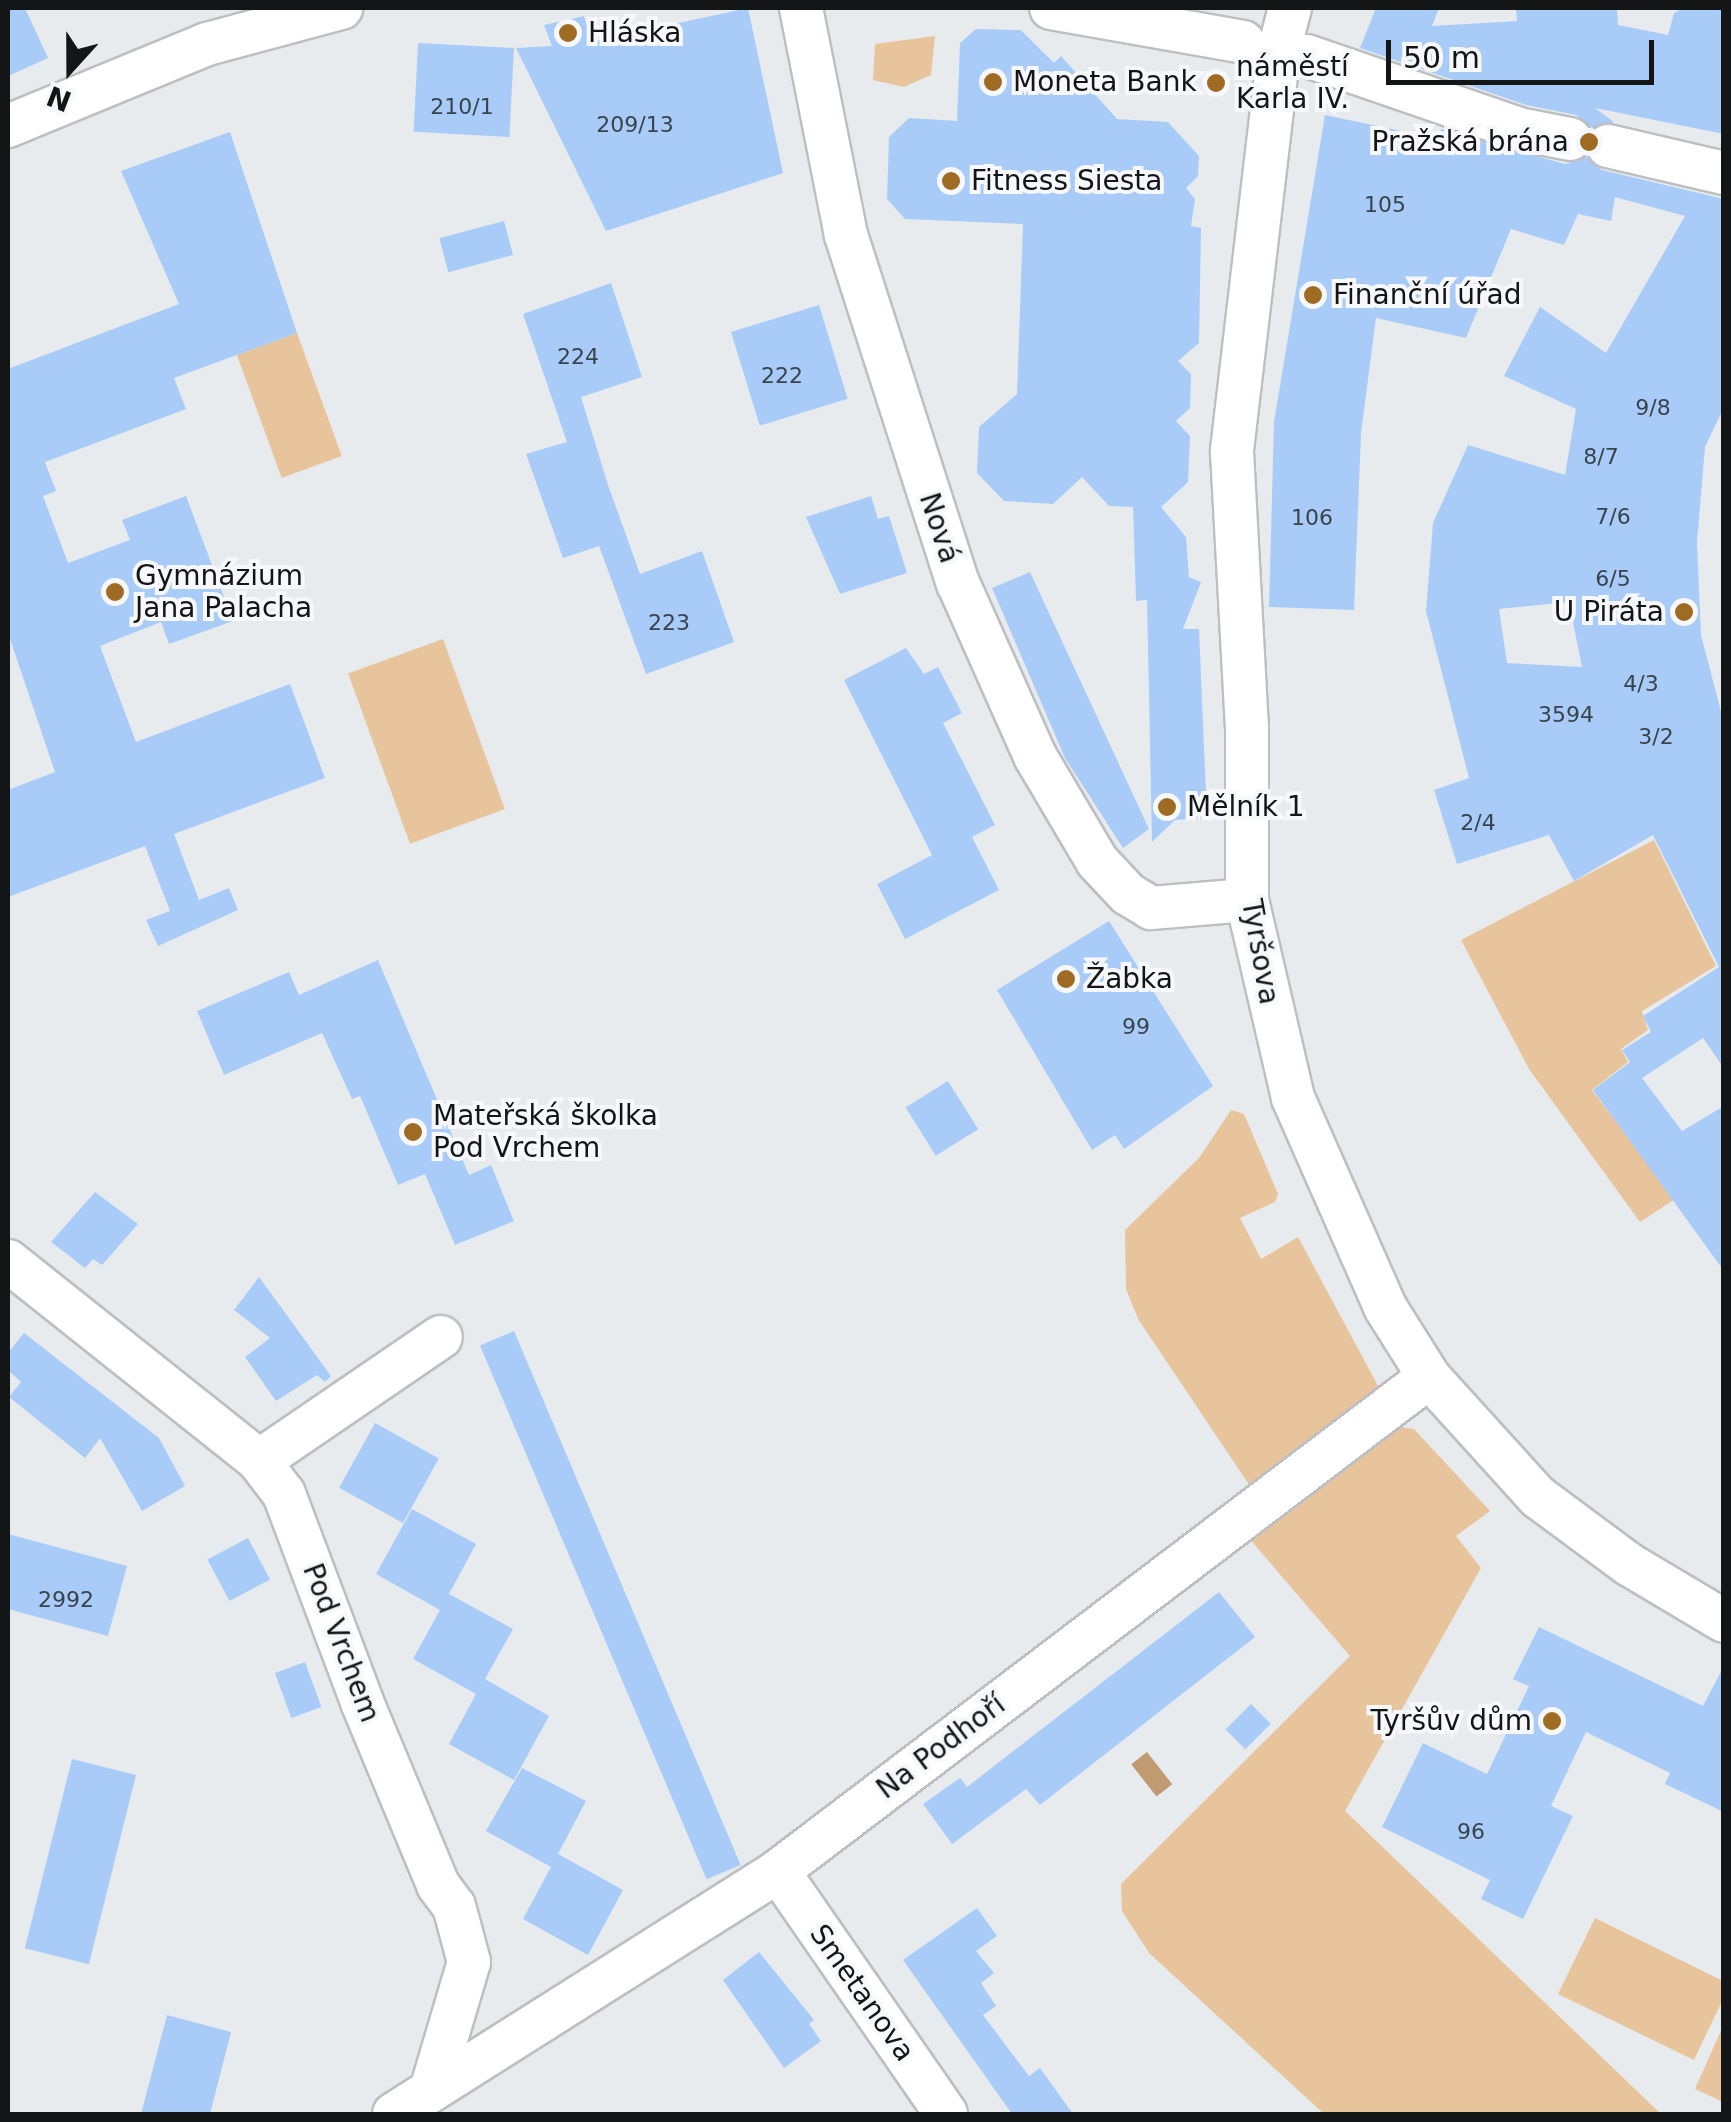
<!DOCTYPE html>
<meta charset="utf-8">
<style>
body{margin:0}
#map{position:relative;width:1731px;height:2122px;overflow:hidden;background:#e8ebee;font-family:"DejaVu Sans",sans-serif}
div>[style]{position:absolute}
.green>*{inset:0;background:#e7c49c;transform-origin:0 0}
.water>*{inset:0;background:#c09b71;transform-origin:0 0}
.building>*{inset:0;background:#a8ccf7;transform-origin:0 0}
.roads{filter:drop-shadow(2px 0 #bdbfc2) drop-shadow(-2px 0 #bdbfc2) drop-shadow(0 2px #bdbfc2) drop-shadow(0 -2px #bdbfc2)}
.minor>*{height:42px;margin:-21px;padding:0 21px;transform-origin:21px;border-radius:21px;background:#fff}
.dots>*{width:28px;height:28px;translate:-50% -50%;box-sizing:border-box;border:5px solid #f6f8fb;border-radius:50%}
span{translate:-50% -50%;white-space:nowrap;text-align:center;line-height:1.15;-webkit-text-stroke:8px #f6f8fb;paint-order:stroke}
.number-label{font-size:22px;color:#39434e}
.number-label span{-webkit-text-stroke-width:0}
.poi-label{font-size:28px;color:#141516}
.left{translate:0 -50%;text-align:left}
.right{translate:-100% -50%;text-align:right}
.street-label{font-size:28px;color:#141516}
.frame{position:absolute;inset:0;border:10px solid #141516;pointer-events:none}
.north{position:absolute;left:20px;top:20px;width:100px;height:100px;-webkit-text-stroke:8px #f6f8fb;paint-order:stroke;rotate:201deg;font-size:28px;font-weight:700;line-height:40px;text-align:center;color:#141516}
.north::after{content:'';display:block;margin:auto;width:35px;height:45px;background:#141516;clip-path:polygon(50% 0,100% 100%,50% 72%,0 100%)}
.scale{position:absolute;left:1386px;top:40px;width:268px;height:45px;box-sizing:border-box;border:5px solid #141516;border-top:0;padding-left:12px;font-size:30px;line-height:35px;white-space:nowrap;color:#141516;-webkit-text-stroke:8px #f6f8fb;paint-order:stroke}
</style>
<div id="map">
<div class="green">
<div style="clip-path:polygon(935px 36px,931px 75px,904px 87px,873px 80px,875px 44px)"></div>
<div style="left:297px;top:333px;width:131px;height:64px;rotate:70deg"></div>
<div style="left:443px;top:639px;width:181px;height:101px;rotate:70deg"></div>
<div style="clip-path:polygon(1654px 840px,1716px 966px,1642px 1011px,1648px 1030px,1621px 1049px,1628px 1062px,1592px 1090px,1675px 1199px,1640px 1222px,1529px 1069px,1461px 940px)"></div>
<div style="clip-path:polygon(1231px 1110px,1244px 1114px,1278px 1194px,1275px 1202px,1240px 1218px,1261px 1259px,1298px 1237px,1384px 1397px,1252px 1489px,1138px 1319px,1126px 1289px,1125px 1230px,1199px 1158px)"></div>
<div style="clip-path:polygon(1401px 1427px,1414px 1429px,1490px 1511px,1456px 1536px,1481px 1568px,1345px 1811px,1661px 2114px,1324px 2114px,1149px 1953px,1122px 1911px,1121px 1884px,1350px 1656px,1248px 1537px)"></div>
<div style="clip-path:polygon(1595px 1918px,1723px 1981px,1723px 1999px,1694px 2060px,1558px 1994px)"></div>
<div style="clip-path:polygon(1723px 2026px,1724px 2102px,1723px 2102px,1695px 2089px)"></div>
</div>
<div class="water">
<div style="left:1147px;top:1752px;width:41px;height:20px;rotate:52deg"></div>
</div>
<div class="building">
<div style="clip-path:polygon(8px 8px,25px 8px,48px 58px,8px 76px)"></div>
<div style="clip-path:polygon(748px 8px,783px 173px,606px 231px,516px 48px,552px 46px,544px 25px,584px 16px,591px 42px)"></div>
<div style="clip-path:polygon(1376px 8px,1439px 8px,1432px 26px,1517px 21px,1516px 8px,1617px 8px,1618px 25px,1668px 35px,1674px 13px,1683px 8px,1724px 8px,1724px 134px,1595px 108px,1614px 122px,1592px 128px,1576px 115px,1526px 105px,1360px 48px)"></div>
<div style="clip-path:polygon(976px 29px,1021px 30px,1054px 63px,1061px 56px,1117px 119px,1168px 122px,1199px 156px,1198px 176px,1186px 188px,1195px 199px,1191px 226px,1201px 228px,1199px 343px,1178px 361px,1191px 374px,1190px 408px,1176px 421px,1190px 436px,1188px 482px,1161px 507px,1186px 537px,1189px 577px,1201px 582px,1183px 629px,1199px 629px,1207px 818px,1175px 820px,1152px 842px,1147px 600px,1136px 601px,1133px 507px,1109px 506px,1082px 477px,1053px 504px,1004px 501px,977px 473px,979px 427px,1017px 394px,1023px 224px,905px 219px,887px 199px,889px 137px,909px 118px,957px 121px,960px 43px)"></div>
<div style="left:514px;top:48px;width:89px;height:96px;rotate:93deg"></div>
<div style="clip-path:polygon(evenodd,1325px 115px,1439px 139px,1441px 129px,1565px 164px,1586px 157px,1602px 170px,1724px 199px,1724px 407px,1705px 447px,1697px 542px,1701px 635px,1724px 723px,1724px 1068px,1703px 1038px,1642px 1078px,1682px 1131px,1724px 1106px,1724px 1271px,1593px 1090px,1630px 1062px,1636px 1071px,1622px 1050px,1651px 1032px,1643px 1016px,1719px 967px,1653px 835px,1574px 881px,1549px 835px,1457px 864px,1434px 790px,1469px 778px,1426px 611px,1433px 523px,1468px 445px,1565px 475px,1576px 409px,1504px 376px,1540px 307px,1606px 353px,1685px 216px,1615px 197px,1611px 221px,1578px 214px,1564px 245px,1511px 229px,1466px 338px,1376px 318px,1361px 433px,1354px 610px,1269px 607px,1274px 422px,1325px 115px,1569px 602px,1582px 667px,1507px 663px,1499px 609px,1569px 602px)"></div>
<div style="clip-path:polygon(230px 132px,297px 333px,174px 378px,186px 409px,45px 462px,56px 491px,43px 496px,68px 563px,130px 540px,122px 520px,186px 496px,233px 621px,169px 644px,161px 622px,100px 646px,136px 742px,290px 684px,325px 778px,174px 834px,199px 900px,229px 888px,238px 910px,158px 946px,146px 920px,170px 911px,145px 846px,8px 897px,8px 790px,55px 772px,8px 633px,8px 369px,179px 304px,121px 171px)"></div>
<div style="left:504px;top:221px;width:35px;height:67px;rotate:75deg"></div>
<div style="clip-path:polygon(611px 283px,642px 377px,581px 397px,608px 485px,640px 574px,702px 551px,734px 642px,646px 674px,599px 546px,563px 558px,526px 454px,567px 442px,523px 314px)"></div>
<div style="left:819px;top:305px;width:98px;height:92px;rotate:73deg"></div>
<div style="clip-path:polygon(871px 496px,878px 519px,889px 516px,907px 573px,840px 594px,806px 517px)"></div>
<div style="clip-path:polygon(1030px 572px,1149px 829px,1123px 848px,1065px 758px,992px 588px)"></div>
<div style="clip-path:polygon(906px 648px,924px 674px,938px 667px,962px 713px,943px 723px,995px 825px,972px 837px,999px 890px,905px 939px,877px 884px,932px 855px,844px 680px)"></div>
<div style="clip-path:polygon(1109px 921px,1213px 1086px,1124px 1149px,1115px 1135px,1092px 1150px,997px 990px)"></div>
<div style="clip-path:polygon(378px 960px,469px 1175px,491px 1165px,514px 1221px,455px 1245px,425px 1174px,398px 1185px,360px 1096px,352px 1099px,322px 1033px,224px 1075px,197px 1011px,289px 972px,299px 995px)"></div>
<div style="left:948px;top:1081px;width:57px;height:50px;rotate:58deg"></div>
<div style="clip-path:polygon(95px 1192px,138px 1224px,102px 1265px,93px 1259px,85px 1268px,51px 1242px)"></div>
<div style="clip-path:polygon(259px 1277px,331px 1376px,325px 1382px,317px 1375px,276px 1401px,245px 1357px,270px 1338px,234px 1310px)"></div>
<div style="left:514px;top:1331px;width:580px;height:37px;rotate:67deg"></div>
<div style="clip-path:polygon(24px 1333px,159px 1438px,185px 1486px,142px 1511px,100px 1438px,85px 1458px,9px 1397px,21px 1382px,8px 1370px,8px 1353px)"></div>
<div style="left:375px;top:1423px;width:73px;height:74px;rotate:29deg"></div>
<div style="clip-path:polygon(412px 1509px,476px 1544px,449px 1594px,513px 1629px,485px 1679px,549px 1716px,514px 1780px,449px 1744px,476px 1694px,413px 1659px,440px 1610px,376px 1574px)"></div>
<div style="clip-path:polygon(8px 1534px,127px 1566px,108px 1636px,8px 1609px)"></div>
<div style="left:248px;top:1538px;width:47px;height:46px;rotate:62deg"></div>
<div style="clip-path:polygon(1219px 1592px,1255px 1637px,1040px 1805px,1026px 1789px,952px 1844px,923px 1804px,960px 1778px,967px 1787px)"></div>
<div style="clip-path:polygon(1539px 1627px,1703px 1706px,1724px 1666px,1724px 1812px,1665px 1784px,1670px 1773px,1586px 1732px,1551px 1806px,1573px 1816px,1523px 1919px,1481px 1899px,1490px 1880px,1382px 1827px,1423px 1743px,1487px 1774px,1529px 1686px,1513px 1679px)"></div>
<div style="left:305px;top:1662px;width:48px;height:32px;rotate:70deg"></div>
<div style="left:1251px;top:1704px;width:28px;height:36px;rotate:45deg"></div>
<div style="left:72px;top:1759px;width:66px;height:195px;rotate:14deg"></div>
<div style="clip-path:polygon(522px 1768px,586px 1801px,558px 1854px,623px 1890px,588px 1955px,523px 1919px,551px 1867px,486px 1831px)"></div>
<div style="clip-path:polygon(977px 1908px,997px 1936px,976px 1951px,994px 1973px,981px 1983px,996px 2006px,983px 2015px,1029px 2076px,1040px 2068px,1073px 2114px,1012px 2114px,903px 1960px)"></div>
<div style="clip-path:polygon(759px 1952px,814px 2020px,809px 2024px,821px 2041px,784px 2068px,723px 1980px)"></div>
<div style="clip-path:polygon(167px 2015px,231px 2032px,210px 2114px,141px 2114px)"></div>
</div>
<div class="roads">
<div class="minor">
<div style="left:801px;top:8px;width:231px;rotate:78.8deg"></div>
<div style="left:846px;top:235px;width:366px;rotate:72.2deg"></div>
<div style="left:958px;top:583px;width:189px;rotate:66deg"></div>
<div style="left:1035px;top:756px;width:122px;rotate:59.4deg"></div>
<div style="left:1097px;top:861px;width:45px;rotate:46.8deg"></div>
<div style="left:1128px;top:894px;width:27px;rotate:31deg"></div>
<div style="left:1151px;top:908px;width:96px;rotate:-4.8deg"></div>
<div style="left:1051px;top:8px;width:195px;rotate:10deg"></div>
<div style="left:1290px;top:8px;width:43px;rotate:104.7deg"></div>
<div style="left:1279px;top:50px;width:405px;rotate:96.7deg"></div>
<div style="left:1232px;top:452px;width:275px;rotate:86.9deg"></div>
<div style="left:1247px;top:727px;width:173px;rotate:90deg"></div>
<div style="left:1247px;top:900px;width:203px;rotate:76.9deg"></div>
<div style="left:1293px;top:1098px;width:228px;rotate:66.2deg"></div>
<div style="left:1385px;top:1307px;width:83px;rotate:57.8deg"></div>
<div style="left:1429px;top:1377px;width:162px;rotate:47.8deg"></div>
<div style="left:1538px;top:1497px;width:114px;rotate:36.5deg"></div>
<div style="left:1630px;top:1565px;width:109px;rotate:30.8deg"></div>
<div style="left:1307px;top:56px;width:224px;rotate:19deg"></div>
<div style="left:1519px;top:129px;width:52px;rotate:11.1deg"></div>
<div style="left:8px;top:126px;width:215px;rotate:-22.4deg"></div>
<div style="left:207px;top:44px;width:139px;rotate:-15deg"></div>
<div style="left:1608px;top:146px;width:119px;rotate:13.1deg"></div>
<div style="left:8px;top:1261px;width:321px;rotate:38.5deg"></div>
<div style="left:259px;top:1461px;width:41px;rotate:52.9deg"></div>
<div style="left:284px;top:1494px;width:222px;rotate:69.4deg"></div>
<div style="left:362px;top:1702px;width:198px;rotate:67.4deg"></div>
<div style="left:438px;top:1885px;width:26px;rotate:53deg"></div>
<div style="left:454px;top:1906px;width:58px;rotate:75deg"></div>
<div style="left:469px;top:1962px;width:130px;rotate:106.5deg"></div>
<div style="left:259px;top:1461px;width:220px;rotate:-34.3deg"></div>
<div style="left:778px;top:1871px;width:295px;rotate:55.3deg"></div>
<div style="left:394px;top:2114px;width:454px;rotate:-32.3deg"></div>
<div style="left:778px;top:1871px;width:817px;rotate:-37.19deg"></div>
</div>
</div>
<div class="dots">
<div style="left:568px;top:33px;background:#9f6a22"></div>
<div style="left:993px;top:82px;background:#9f6a22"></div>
<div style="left:1216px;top:83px;background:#9f6a22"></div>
<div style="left:1589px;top:142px;background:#9f6a22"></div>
<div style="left:951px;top:181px;background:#9f6a22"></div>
<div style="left:1313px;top:295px;background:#9f6a22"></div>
<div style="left:115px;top:592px;background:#9f6a22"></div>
<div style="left:1684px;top:612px;background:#9f6a22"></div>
<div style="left:1167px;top:807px;background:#9f6a22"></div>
<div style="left:1066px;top:979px;background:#9f6a22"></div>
<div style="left:413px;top:1132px;background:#9f6a22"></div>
<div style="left:1552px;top:1721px;background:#9f6a22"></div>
</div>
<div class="number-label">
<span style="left:462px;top:107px">210/1</span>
<span style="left:635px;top:125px">209/13</span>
<span style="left:1385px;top:205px">105</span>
<span style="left:578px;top:357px">224</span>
<span style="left:782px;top:376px">222</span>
<span style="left:1653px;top:408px">9/8</span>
<span style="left:1601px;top:457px">8/7</span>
<span style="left:1613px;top:517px">7/6</span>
<span style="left:1312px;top:518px">106</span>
<span style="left:1613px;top:579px">6/5</span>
<span style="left:669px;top:623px">223</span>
<span style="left:1641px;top:684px">4/3</span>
<span style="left:1566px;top:715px">3594</span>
<span style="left:1656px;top:737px">3/2</span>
<span style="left:1478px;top:823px">2/4</span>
<span style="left:1136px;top:1027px">99</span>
<span style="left:66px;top:1600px">2992</span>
<span style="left:1471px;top:1832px">96</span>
</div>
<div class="poi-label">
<span class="left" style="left:588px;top:33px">Hláska</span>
<span class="left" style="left:1236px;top:83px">náměstí<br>Karla IV.</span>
<span class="left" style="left:1013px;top:82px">Moneta Bank</span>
<span class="right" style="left:1569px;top:142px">Pražská brána</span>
<span class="left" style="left:971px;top:181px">Fitness Siesta</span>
<span class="left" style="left:1333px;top:295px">Finanční úřad</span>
<span class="left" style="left:135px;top:592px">Gymnázium<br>Jana Palacha</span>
<span class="right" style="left:1664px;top:612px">U Piráta</span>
<span class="left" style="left:1187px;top:807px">Mělník 1</span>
<span class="left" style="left:1086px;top:979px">Žabka</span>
<span class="left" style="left:433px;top:1132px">Mateřská školka<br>Pod Vrchem</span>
<span class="right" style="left:1532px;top:1721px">Tyršův dům</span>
</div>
<div class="street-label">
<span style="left:939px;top:528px;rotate:72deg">Nová</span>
<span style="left:1260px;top:952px;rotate:80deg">Tyršova</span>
<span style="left:341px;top:1643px;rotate:69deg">Pod Vrchem</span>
<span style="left:941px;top:1747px;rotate:-37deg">Na Podhoří</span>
<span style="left:862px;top:1993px;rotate:55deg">Smetanova</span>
</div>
<div class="frame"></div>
<div class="north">N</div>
<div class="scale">50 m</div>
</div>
